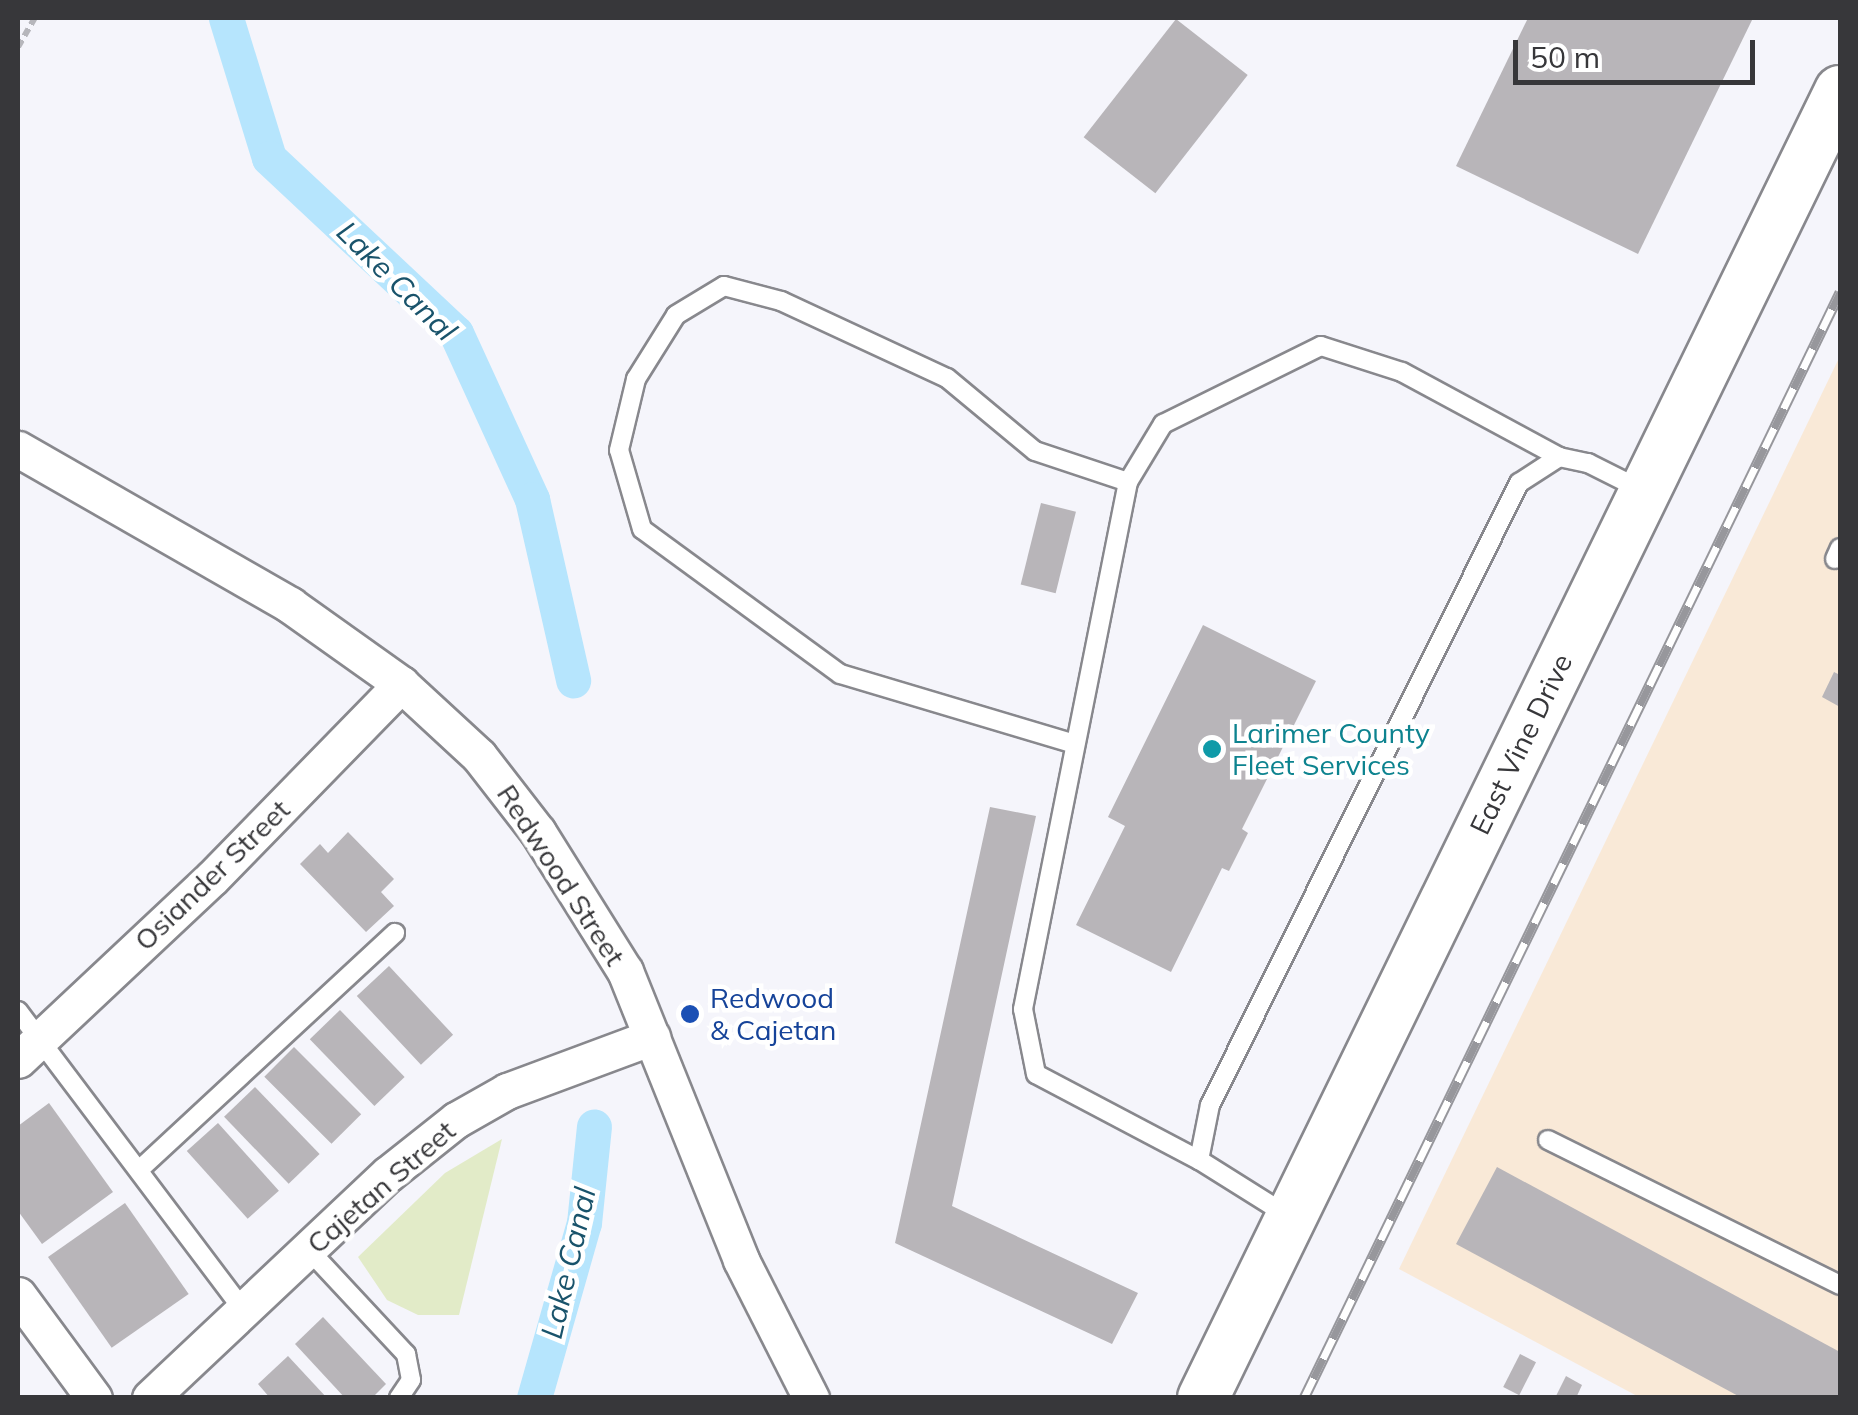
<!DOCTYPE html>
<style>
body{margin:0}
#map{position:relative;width:1858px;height:1415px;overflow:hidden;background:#f5f5fb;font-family:Mulish,sans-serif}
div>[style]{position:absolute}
.industrial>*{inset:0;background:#f9e9d7}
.green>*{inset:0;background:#e2ebc8}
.canal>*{height:35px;margin:-17.5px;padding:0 17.5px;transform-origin:17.5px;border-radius:17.5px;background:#b6e5fd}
.building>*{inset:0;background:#b8b5b9;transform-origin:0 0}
.path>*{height:6px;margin-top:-3px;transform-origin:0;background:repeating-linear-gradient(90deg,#b6b6bb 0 8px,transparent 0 13px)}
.roads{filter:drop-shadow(2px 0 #88888d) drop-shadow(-2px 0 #88888d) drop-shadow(0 2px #88888d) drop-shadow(0 -2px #88888d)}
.service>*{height:18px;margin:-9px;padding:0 9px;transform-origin:9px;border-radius:9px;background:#fff}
.minor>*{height:35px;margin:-17.5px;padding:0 17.5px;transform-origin:17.5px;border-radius:17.5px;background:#fff}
.secondary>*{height:50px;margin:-25px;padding:0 25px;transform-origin:25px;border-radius:25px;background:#fff}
.rail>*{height:11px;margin-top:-5.5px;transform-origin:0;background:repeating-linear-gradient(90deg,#fff 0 22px,#97979c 0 44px);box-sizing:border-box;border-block:2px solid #97979c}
.dots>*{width:28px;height:28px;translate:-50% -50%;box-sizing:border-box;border:5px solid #fff;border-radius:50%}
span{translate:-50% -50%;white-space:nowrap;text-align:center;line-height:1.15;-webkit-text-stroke:9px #fff;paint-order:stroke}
.culture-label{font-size:28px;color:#0d838f}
.left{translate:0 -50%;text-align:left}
.street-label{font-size:28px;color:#37373a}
.transit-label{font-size:28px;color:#164399}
.water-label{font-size:30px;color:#19536b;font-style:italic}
.frame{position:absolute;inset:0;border:20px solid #37373a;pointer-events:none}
.scale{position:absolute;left:1513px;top:40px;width:242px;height:45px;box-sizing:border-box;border:5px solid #37373a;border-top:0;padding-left:12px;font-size:30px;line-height:35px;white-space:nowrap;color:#37373a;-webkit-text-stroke:8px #fff;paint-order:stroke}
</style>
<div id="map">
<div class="industrial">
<div style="clip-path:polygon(1840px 356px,1840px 1397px,1639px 1397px,1399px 1269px)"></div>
</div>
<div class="green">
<div style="clip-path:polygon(502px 1139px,459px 1315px,418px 1315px,387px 1300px,358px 1257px,445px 1173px)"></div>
</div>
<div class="canal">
<div style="left:226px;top:18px;width:146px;rotate:72.9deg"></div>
<div style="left:269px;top:158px;width:256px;rotate:43.1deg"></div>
<div style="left:456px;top:333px;width:183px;rotate:65.4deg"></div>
<div style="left:532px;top:499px;width:186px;rotate:77.2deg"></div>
<div style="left:534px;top:1398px;width:182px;rotate:-74.1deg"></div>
<div style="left:584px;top:1223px;width:97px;rotate:-84.1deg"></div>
</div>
<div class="building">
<div style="clip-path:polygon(1528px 18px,1753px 18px,1638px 254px,1456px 166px)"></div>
<div style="left:1176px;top:19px;width:91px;height:150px;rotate:38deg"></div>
<div style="left:1041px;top:503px;width:36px;height:84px;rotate:14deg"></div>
<div style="clip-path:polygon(1203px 625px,1316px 681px,1242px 829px,1248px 833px,1229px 871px,1222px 868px,1171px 972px,1076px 925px,1125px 826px,1108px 817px)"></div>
<div style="clip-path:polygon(1834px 672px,1840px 675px,1840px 707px,1822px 697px)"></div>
<div style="clip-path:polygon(990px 807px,1036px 816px,952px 1206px,1138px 1293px,1112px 1344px,895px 1243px)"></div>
<div style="clip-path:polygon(348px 832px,394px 879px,381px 892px,394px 906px,366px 932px,300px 864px,320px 844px,328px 853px)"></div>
<div style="left:389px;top:966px;width:94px;height:44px;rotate:47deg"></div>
<div style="left:340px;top:1010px;width:93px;height:42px;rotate:46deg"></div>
<div style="left:294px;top:1047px;width:95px;height:42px;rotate:45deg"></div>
<div style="left:255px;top:1087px;width:93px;height:43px;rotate:46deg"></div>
<div style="clip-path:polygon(49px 1103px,113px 1192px,42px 1244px,18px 1211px,18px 1126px)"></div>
<div style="left:218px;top:1123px;width:91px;height:42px;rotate:48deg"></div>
<div style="clip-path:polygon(1497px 1167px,1840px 1352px,1840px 1398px,1742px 1398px,1456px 1244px)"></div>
<div style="left:125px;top:1203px;width:111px;height:94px;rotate:55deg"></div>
<div style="clip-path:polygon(323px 1317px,386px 1384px,372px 1398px,345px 1398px,295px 1344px)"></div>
<div style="left:1520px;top:1354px;width:18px;height:37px;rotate:27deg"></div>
<div style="clip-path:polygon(288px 1356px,327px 1398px,270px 1398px,258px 1384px)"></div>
<div style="clip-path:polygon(1566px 1376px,1582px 1385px,1576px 1398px,1555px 1398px)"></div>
</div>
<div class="path">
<div style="left:18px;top:47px;width:34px;rotate:-60deg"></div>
</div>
<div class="roads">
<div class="service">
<div style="left:1835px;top:559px;width:12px;rotate:-66deg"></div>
<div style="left:1075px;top:744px;width:245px;rotate:-163.4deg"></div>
<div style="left:840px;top:674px;width:245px;rotate:-143.8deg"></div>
<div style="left:642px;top:529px;width:82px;rotate:-106.2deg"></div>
<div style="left:619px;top:450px;width:73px;rotate:-76.5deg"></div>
<div style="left:636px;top:379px;width:75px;rotate:-58deg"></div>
<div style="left:676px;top:315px;width:56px;rotate:-31.1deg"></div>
<div style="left:724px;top:286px;width:59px;rotate:14.7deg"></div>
<div style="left:781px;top:301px;width:183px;rotate:24.9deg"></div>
<div style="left:947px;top:378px;width:114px;rotate:39.7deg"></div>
<div style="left:1035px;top:451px;width:98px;rotate:18.4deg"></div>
<div style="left:18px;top:1011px;width:376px;rotate:53deg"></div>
<div style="left:1548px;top:1140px;width:326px;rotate:26.4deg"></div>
<div style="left:1199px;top:1160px;width:184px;rotate:-152.2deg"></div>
<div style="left:1036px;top:1074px;width:66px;rotate:-101.3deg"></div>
<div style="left:1023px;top:1009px;width:537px;rotate:-78.73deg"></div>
<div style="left:1128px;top:482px;width:68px;rotate:-58.9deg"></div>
<div style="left:1163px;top:424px;width:176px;rotate:-26.3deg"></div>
<div style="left:1321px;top:346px;width:85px;rotate:17.8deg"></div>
<div style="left:1402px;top:372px;width:179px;rotate:28.4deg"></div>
<div style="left:139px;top:1170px;width:349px;rotate:-42.8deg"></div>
<div style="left:1290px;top:1217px;width:107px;rotate:-147.9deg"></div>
<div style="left:1199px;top:1160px;width:56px;rotate:-78.7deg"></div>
<div style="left:1210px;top:1105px;width:695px;rotate:-63.58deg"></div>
<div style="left:1519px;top:483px;width:48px;rotate:-33deg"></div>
<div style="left:1559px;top:457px;width:30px;rotate:12deg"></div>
<div style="left:1588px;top:463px;width:63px;rotate:26.6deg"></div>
<div style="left:308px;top:1249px;width:144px;rotate:47deg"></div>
<div style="left:406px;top:1354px;width:26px;rotate:79deg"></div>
<div style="left:411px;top:1380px;width:22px;rotate:124deg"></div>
</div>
<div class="minor">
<div style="left:18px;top:449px;width:314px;rotate:29.8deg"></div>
<div style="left:290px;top:605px;width:136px;rotate:35.4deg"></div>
<div style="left:401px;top:684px;width:106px;rotate:42.7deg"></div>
<div style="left:479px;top:756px;width:96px;rotate:52.2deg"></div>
<div style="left:538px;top:832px;width:164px;rotate:58deg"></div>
<div style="left:625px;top:971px;width:311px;rotate:68.1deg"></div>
<div style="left:741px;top:1260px;width:155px;rotate:63.1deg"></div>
<div style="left:18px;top:1060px;width:266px;rotate:-43.2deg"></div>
<div style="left:212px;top:878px;width:271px;rotate:-45.7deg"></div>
<div style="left:18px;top:1295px;width:128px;rotate:53.6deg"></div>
<div style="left:150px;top:1398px;width:327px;rotate:-43.3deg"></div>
<div style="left:388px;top:1174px;width:87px;rotate:-38.5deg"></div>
<div style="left:456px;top:1120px;width:59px;rotate:-29.6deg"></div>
<div style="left:507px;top:1091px;width:155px;rotate:-20.4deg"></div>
</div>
<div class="secondary">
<div style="left:1203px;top:1398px;width:1454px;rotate:-64.02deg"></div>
</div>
</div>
<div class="rail">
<div style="left:1304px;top:1398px;width:1229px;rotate:-64.14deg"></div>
</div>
<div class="dots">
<div style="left:1212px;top:749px;background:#0f9aa8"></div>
<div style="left:690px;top:1014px;background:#1a4fb4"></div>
</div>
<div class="culture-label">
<span class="left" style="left:1232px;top:749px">Larimer County<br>Fleet Services</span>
</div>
<div class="street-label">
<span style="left:1521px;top:744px;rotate:-64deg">East Vine Drive</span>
<span style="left:212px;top:875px;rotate:-44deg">Osiander Street</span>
<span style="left:561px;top:875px;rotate:57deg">Redwood Street</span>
<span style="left:381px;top:1187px;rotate:-41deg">Cajetan Street</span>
</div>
<div class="transit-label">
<span class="left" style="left:710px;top:1014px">Redwood<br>&amp; Cajetan</span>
</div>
<div class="water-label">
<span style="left:397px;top:281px;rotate:45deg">Lake Canal</span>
<span style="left:568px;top:1263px;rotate:-77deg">Lake Canal</span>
</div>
<div class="frame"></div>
<div class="scale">50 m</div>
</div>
